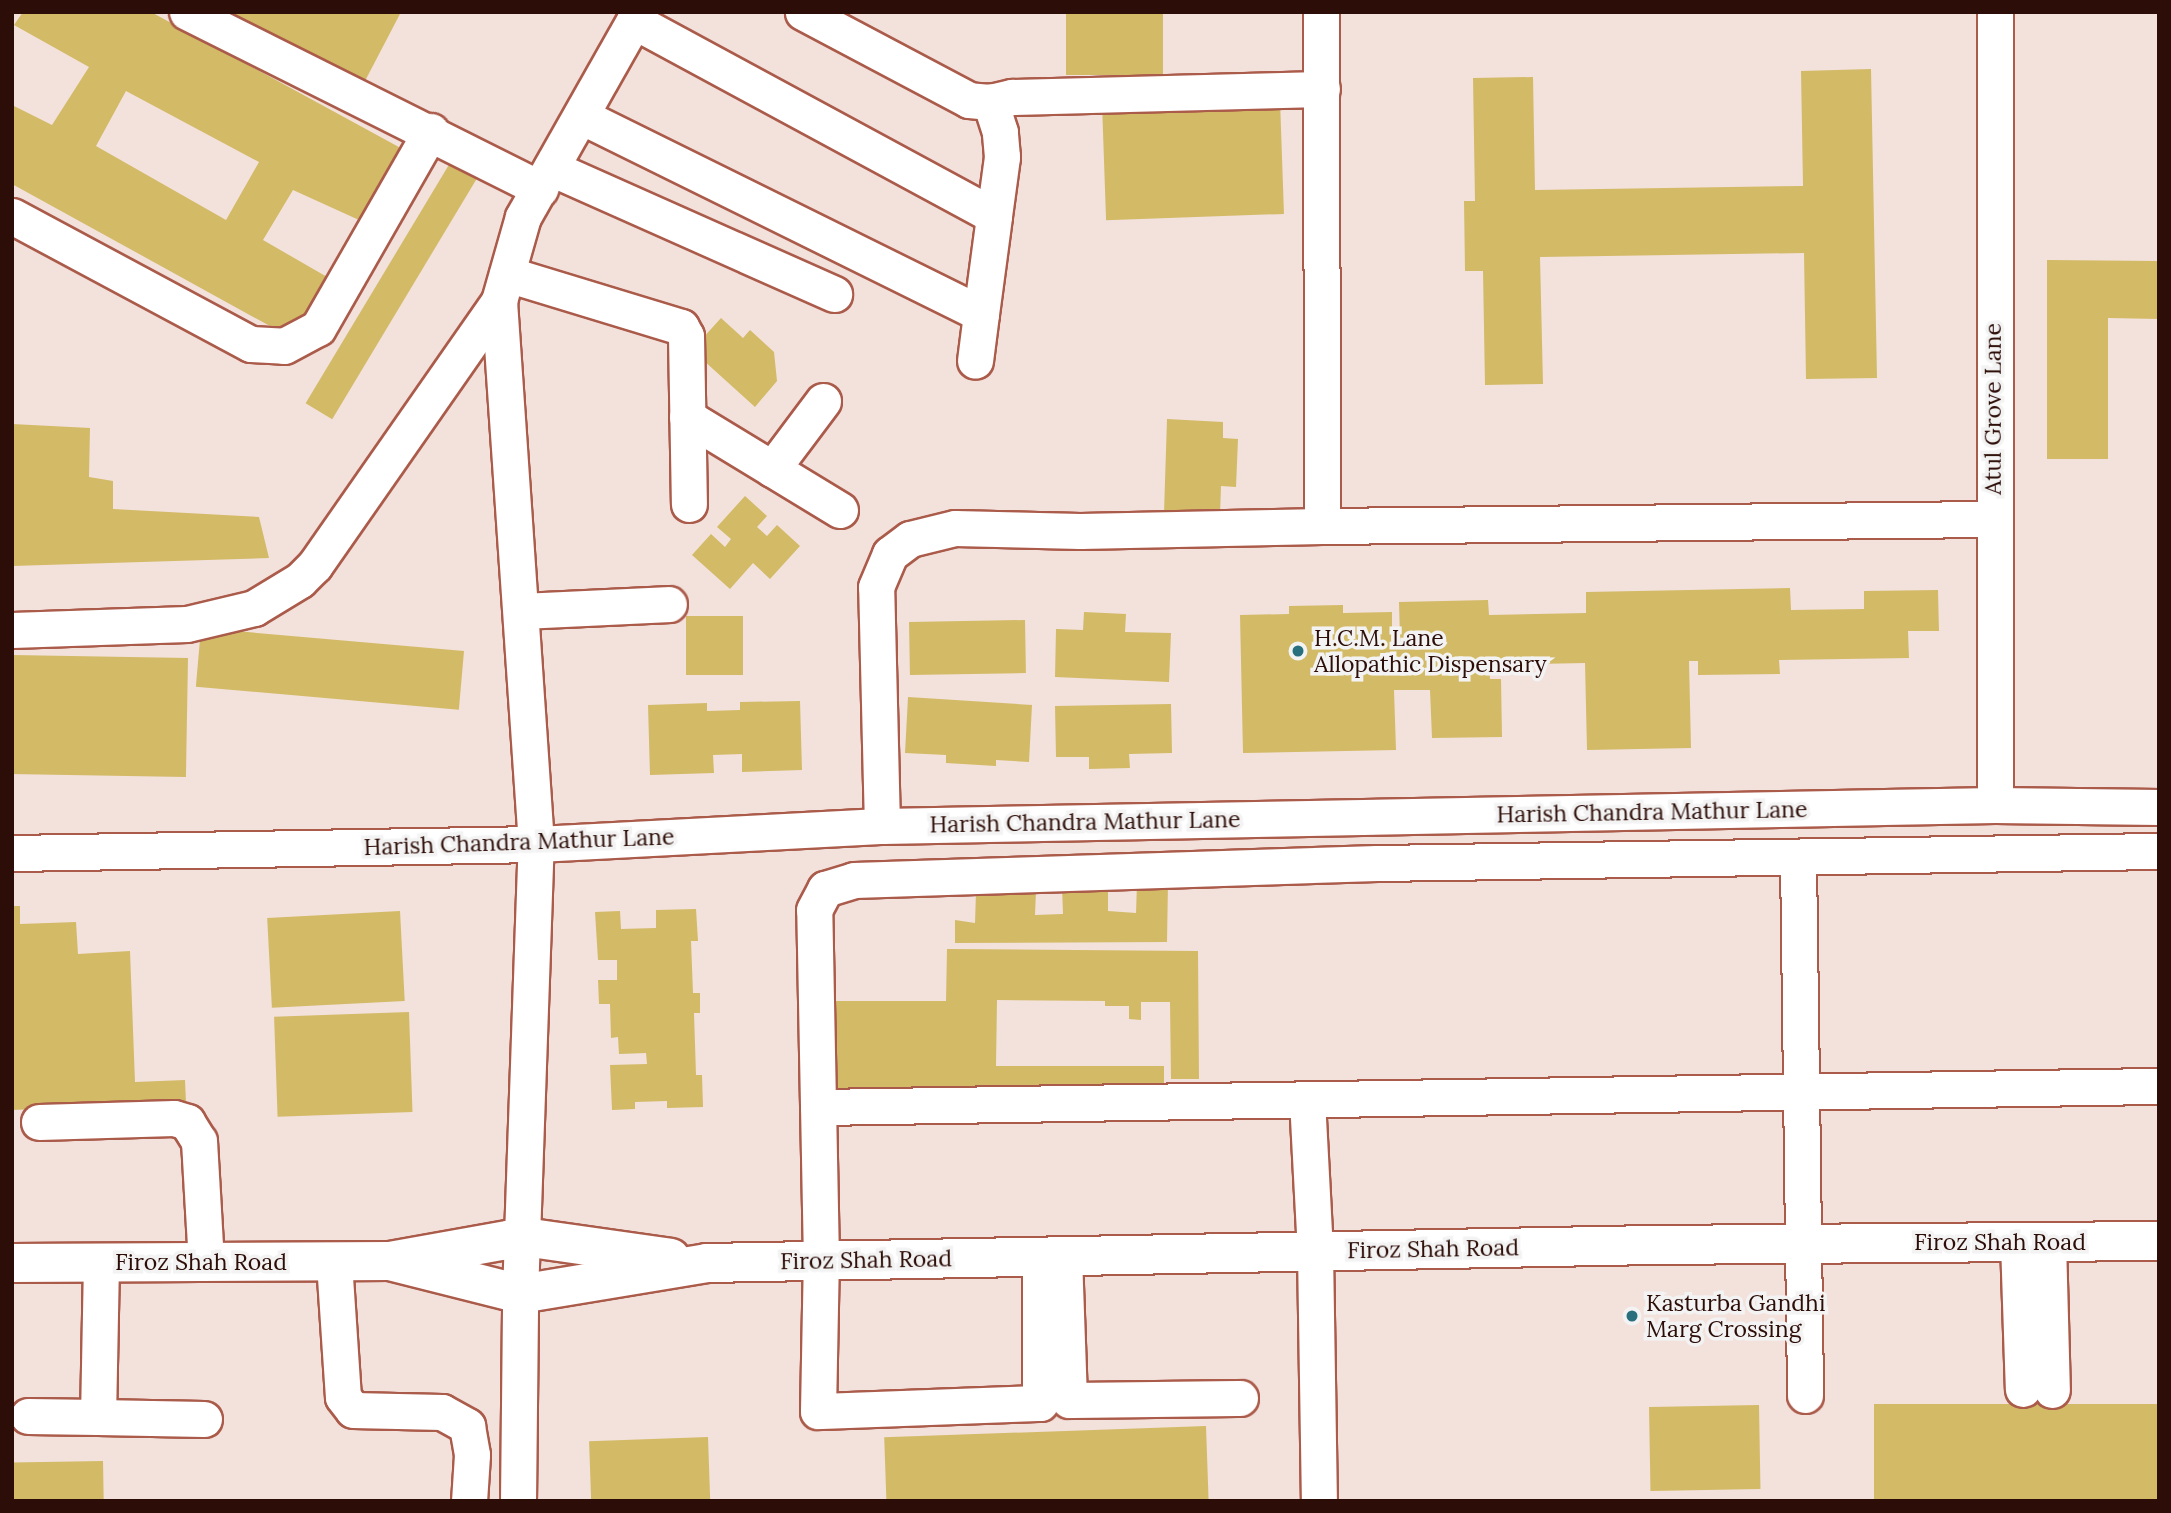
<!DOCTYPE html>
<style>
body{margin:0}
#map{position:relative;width:2171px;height:1513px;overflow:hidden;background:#f3e1dc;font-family:Lora,serif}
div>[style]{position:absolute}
.building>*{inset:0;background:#d3ba66;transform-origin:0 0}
.roads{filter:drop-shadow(2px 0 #ab5b4a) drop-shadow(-2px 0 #ab5b4a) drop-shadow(0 2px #ab5b4a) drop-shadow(0 -2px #ab5b4a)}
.minor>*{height:35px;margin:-17.5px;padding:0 17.5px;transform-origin:17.5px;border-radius:17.5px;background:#fff}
.major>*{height:38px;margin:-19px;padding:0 19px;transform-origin:19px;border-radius:19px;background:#fff}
.dots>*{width:19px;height:19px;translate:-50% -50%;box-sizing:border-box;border:4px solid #f3f3f3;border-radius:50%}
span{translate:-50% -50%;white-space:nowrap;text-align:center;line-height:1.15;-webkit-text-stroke:7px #f3f3f3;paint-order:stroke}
.street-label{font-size:23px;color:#2d0d07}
.poi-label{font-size:23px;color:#2d0d07}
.left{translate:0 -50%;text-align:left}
.frame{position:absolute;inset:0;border:14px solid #2d0d07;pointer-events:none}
</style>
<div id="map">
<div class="building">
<div style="clip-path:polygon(evenodd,23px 12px,151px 12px,408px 152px,370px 225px,293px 190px,263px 240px,341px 285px,288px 336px,12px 184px,12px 105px,52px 125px,89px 67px,14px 25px,23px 12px,126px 91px,259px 162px,226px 220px,96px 146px,126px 91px)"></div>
<div style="clip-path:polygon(214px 12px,401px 12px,365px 81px)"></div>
<div style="left:1066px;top:12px;width:97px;height:63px"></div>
<div style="clip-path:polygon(1871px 69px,1877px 378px,1806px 379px,1804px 253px,1540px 257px,1543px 384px,1485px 385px,1483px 271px,1465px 271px,1464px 201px,1475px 201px,1473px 78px,1533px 77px,1535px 190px,1803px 186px,1801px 71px)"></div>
<div style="left:1280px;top:100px;width:114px;height:178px;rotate:88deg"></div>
<div style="left:456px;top:153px;width:31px;height:292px;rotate:31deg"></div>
<div style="clip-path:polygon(2047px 260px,2159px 261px,2159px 319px,2108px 318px,2108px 459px,2047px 459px)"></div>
<div style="clip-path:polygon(721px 318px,743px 338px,750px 330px,774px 352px,777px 381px,755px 407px,692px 350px)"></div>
<div style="clip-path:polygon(1167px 419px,1223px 422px,1223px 438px,1238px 439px,1236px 487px,1221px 486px,1220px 515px,1164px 513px)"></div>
<div style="clip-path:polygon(12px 424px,90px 428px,89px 477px,113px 481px,113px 509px,259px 517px,269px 558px,12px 566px)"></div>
<div style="clip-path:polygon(745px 496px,767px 516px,757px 527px,767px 536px,777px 525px,800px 546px,770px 579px,753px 563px,730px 589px,692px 555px,711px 534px,725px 547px,731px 539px,717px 527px)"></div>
<div style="clip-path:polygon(1790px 588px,1791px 610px,1864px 609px,1864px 591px,1938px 590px,1939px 631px,1908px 631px,1909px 658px,1779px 660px,1780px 674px,1698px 675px,1698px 661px,1689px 661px,1691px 748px,1587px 750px,1585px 663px,1489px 665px,1490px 679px,1501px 679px,1502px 737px,1432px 738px,1430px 690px,1394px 690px,1396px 750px,1243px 753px,1240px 615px,1289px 614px,1289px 606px,1343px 605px,1343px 613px,1392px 612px,1392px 639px,1400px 638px,1399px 602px,1488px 600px,1489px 615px,1586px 613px,1586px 592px)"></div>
<div style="clip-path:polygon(1084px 612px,1126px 614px,1125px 632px,1171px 633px,1169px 682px,1055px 677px,1056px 629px,1083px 630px)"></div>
<div style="left:686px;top:616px;width:57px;height:59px"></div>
<div style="left:1025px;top:620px;width:53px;height:116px;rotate:89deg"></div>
<div style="left:464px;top:651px;width:59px;height:264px;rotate:95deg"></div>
<div style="left:188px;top:658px;width:119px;height:176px;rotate:91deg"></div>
<div style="clip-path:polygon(908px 697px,1032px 705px,1029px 762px,996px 760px,996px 766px,946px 763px,946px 755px,905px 753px)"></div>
<div style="clip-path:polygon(800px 701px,802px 770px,742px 772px,742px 754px,713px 755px,714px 773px,650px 775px,648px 705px,707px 703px,707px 711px,740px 710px,740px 702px)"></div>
<div style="clip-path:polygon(1171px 704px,1172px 753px,1129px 754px,1130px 768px,1089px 769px,1089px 757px,1056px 757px,1055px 706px)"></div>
<div style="clip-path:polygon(1137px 883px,1168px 883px,1167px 942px,955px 943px,955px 920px,975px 923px,976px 892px,1036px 891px,1035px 915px,1063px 914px,1062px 887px,1108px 889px,1108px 911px,1136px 913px)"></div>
<div style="clip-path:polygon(12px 906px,20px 906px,20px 924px,76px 922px,78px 954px,130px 951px,135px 1082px,185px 1080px,186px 1103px,12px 1110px)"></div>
<div style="clip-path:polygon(696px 909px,698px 941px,691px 941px,693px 993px,700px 993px,700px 1013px,694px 1013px,696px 1075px,702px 1075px,703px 1107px,667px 1108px,667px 1101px,635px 1102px,635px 1109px,612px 1110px,610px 1065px,647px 1064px,646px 1053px,619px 1054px,618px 1037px,611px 1038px,610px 1004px,599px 1004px,598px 980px,617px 980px,617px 960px,598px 960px,595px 912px,620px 911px,621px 929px,656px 928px,656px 910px)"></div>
<div style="left:400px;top:911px;width:90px;height:133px;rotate:87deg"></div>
<div style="clip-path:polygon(947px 949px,1198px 951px,1199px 1079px,1171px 1079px,1170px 1002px,1141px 1002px,1141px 1020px,1129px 1019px,1129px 1006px,1105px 1006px,1105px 1001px,997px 1000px,996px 1066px,1164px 1066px,1164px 1094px,832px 1092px,832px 1001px,946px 1001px)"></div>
<div style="left:409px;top:1012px;width:100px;height:135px;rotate:88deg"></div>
<div style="left:2159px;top:1404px;width:97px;height:285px;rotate:90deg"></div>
<div style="left:1759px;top:1405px;width:84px;height:110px;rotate:89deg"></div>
<div style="left:1206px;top:1426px;width:75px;height:322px;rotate:88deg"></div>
<div style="left:708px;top:1437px;width:64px;height:119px;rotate:88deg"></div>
<div style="left:103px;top:1461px;width:40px;height:91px;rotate:89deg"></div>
</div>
<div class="roads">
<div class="minor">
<div style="left:187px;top:12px;width:395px;rotate:26.6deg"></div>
<div style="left:1995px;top:12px;width:793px;rotate:90deg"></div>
<div style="left:634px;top:21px;width:409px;rotate:28.4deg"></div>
<div style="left:994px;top:216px;width:60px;rotate:-82.3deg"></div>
<div style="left:1002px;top:157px;width:25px;rotate:-95deg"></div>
<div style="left:1000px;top:132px;width:32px;rotate:-108deg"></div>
<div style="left:990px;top:102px;width:21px;rotate:-175deg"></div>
<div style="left:969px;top:100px;width:188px;rotate:-152.1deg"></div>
<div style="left:990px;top:102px;width:23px;rotate:-13deg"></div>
<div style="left:1012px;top:97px;width:310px;rotate:-1.5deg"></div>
<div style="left:581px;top:116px;width:446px;rotate:26.3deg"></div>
<div style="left:981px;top:314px;width:47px;rotate:97.3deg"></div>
<div style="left:551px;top:168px;width:310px;rotate:24deg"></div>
<div style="left:12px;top:216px;width:271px;rotate:28.2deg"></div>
<div style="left:251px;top:344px;width:33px;rotate:3deg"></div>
<div style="left:284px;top:346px;width:38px;rotate:-28deg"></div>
<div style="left:318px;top:328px;width:227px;rotate:-60.2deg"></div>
<div style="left:507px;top:274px;width:182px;rotate:16.9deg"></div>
<div style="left:681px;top:327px;width:10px;rotate:61deg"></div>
<div style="left:686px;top:336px;width:168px;rotate:89deg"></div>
<div style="left:981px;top:314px;width:99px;rotate:-82.4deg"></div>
<div style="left:687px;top:417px;width:179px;rotate:31.3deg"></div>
<div style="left:772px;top:469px;width:85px;rotate:-53.1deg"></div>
<div style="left:1322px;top:526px;width:671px;rotate:-0.6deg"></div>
<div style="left:523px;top:611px;width:146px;rotate:-2.7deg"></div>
<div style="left:12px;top:630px;width:175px;rotate:-2deg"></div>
<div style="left:187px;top:624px;width:69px;rotate:-13.4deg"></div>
<div style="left:254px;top:608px;width:54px;rotate:-31.3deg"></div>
<div style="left:300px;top:580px;width:21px;rotate:-45deg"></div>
<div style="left:315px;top:565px;width:322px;rotate:-55.1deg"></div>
<div style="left:882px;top:826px;width:239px;rotate:-91.4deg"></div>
<div style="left:876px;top:587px;width:36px;rotate:-67deg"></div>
<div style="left:890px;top:554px;width:25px;rotate:-37deg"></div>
<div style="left:910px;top:539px;width:46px;rotate:-13.7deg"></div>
<div style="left:955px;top:528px;width:125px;rotate:1.4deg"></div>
<div style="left:1080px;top:531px;width:242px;rotate:-1.2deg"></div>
<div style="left:1322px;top:526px;width:514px;rotate:-90.11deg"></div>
<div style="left:12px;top:853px;width:524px;rotate:-0.98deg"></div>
<div style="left:536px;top:844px;width:346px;rotate:-3deg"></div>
<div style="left:882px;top:826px;width:1113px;rotate:-1.08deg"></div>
<div style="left:1995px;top:805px;width:164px;rotate:0.7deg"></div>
<div style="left:1798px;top:857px;width:538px;rotate:89.25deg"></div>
<div style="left:1307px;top:1099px;width:152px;rotate:87deg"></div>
<div style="left:1315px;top:1251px;width:250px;rotate:89.1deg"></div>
<div style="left:818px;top:1107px;width:1341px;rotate:-0.9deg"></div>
<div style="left:39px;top:1122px;width:135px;rotate:-1.7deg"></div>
<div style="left:174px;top:1118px;width:14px;rotate:17deg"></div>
<div style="left:187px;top:1122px;width:22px;rotate:58deg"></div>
<div style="left:199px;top:1141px;width:121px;rotate:86.7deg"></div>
<div style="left:2018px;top:1242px;width:147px;rotate:88.1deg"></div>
<div style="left:2048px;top:1242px;width:148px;rotate:88.5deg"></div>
<div style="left:1040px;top:1256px;width:147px;rotate:90deg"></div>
<div style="left:1040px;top:1403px;width:222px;rotate:177.9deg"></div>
<div style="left:818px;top:1411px;width:150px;rotate:-88.9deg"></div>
<div style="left:821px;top:1261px;width:351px;rotate:-91.1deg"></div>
<div style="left:814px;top:910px;width:24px;rotate:-62deg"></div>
<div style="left:825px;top:889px;width:30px;rotate:-17deg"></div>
<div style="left:854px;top:880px;width:523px;rotate:-1.86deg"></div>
<div style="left:1377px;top:863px;width:782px;rotate:-0.88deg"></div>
<div style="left:1064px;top:1256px;width:144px;rotate:88deg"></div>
<div style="left:1069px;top:1400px;width:171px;rotate:-0.7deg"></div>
<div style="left:101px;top:1262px;width:155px;rotate:91.1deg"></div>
<div style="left:98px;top:1417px;width:106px;rotate:1.1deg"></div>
<div style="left:334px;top:1262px;width:135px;rotate:86.2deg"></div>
<div style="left:343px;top:1397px;width:16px;rotate:52deg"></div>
<div style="left:353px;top:1410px;width:89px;rotate:1.3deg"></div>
<div style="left:442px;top:1412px;width:29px;rotate:29deg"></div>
<div style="left:467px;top:1426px;width:29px;rotate:80deg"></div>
<div style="left:472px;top:1455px;width:46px;rotate:93.7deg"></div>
<div style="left:28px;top:1416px;width:70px;rotate:0.8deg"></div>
<div style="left:518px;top:1501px;width:207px;rotate:-89.4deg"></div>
<div style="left:520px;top:1294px;width:450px;rotate:-88deg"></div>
<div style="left:536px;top:844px;width:544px;rotate:-93.9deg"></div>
<div style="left:499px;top:301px;width:87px;rotate:-74.1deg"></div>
<div style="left:523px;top:217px;width:236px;rotate:-60.5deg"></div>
</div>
<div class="major">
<div style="left:390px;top:1261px;width:134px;rotate:14.2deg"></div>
<div style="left:520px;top:1294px;width:190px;rotate:-9.4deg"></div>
<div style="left:707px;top:1263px;width:944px;rotate:-1.09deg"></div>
<div style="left:1651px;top:1245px;width:508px;rotate:-0.45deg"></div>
<div style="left:12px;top:1263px;width:378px;rotate:-0.3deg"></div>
<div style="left:390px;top:1261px;width:136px;rotate:-10.2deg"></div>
<div style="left:524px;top:1237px;width:148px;rotate:8.1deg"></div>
</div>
</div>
<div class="dots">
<div style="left:1298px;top:651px;background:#296f7d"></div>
<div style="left:1632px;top:1316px;background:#296f7d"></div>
</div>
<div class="street-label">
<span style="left:1993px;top:409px;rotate:-90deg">Atul Grove Lane</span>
<span style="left:1652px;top:812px;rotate:-1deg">Harish Chandra Mathur Lane</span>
<span style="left:1085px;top:822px;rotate:-1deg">Harish Chandra Mathur Lane</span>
<span style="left:519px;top:842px;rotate:-2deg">Harish Chandra Mathur Lane</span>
<span style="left:2000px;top:1242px">Firoz Shah Road</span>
<span style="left:1433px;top:1249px;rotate:-1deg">Firoz Shah Road</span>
<span style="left:866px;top:1260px;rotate:-1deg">Firoz Shah Road</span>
<span style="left:201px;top:1262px">Firoz Shah Road</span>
</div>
<div class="poi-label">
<span class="left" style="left:1314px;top:651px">H.C.M. Lane<br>Allopathic Dispensary</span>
<span class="left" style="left:1646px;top:1316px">Kasturba Gandhi<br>Marg Crossing</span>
</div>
<div class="frame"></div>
</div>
